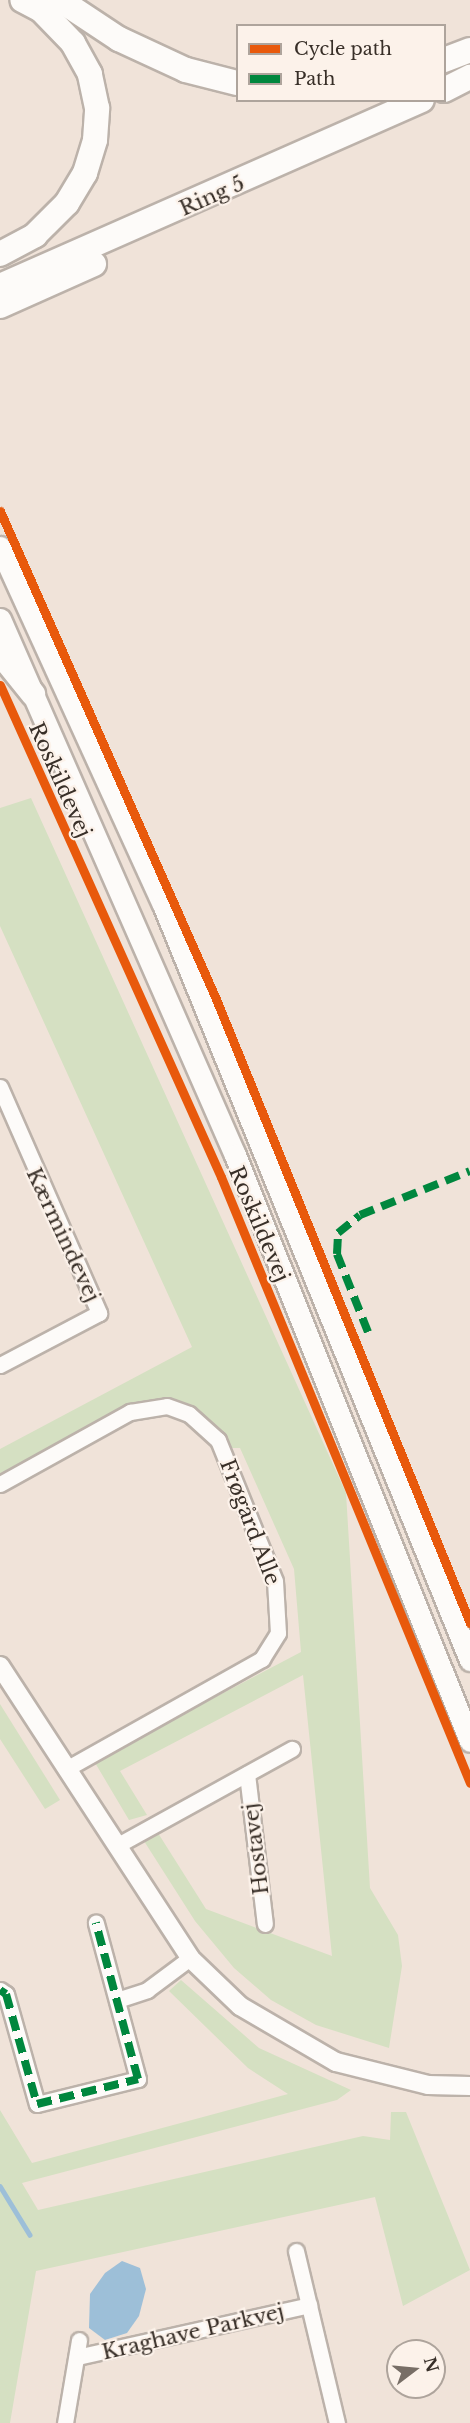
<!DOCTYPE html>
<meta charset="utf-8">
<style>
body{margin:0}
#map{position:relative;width:470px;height:2423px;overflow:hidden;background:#f0e3d9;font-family:"Libre Baskerville",serif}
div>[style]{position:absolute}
.green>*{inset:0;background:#d5e0c2}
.water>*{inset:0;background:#9dbfd8}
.stream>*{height:4.5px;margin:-2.25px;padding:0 2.25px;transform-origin:2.25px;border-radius:2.25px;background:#9dbfd8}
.roads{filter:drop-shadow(2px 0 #bcb2aa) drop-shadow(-2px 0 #bcb2aa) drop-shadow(0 2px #bcb2aa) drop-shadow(0 -2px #bcb2aa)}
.minor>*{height:15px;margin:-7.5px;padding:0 7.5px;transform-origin:7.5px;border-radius:7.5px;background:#fdfbf9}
.tertiary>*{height:18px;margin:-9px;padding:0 9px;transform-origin:9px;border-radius:9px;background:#fdfbf9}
.secondary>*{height:21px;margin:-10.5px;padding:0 10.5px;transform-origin:10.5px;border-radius:10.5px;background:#fdfbf9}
.trunk>*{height:24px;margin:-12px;padding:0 12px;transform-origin:12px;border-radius:12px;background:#fdfbf9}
.quiet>*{height:8px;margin-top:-4px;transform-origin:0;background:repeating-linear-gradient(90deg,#00873e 0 15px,transparent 0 23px)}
.cycleway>*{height:9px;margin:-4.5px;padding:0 4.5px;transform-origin:4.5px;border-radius:4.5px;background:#e8590c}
span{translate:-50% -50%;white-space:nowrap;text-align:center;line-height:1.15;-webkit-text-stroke:4.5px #fcf2ea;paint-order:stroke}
.street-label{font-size:21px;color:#382f28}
.legend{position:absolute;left:236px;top:24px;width:210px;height:78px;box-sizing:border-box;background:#fcf2ea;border:2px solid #aea49c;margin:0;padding:8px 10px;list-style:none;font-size:18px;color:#382f28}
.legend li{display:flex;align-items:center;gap:12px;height:30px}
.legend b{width:30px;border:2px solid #aea49c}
.north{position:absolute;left:386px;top:2339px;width:60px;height:60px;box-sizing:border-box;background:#fcf2ea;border:2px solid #aea49c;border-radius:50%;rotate:74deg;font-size:16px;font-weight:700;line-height:24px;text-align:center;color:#382f28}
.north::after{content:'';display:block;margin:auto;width:21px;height:27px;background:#786e66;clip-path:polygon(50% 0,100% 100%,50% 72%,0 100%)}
</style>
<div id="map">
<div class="green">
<div style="clip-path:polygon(31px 798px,346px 1493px,370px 1888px,398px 1935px,402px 1966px,389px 2048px,316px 2025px,271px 2000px,234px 1968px,195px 1921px,144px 1841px,158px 1833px,206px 1909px,332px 1956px,303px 1675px,120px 1771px,147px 1815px,129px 1820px,94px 1761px,301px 1652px,294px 1569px,240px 1448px,229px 1448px,198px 1411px,160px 1400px,122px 1407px,0 1474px,0 1449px,192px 1347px,0 926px,0 808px)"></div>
<div style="clip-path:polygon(0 1704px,60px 1800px,45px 1809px,0 1739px)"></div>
<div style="clip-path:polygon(181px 1980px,259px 2048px,351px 2090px,337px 2100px,22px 2183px,38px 2210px,363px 2136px,390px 2140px,391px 2112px,406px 2112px,470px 2270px,403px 2306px,375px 2197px,36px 2271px,10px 2423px,0 2423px,0 2110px,32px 2163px,288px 2094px,248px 2068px,169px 1991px)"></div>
</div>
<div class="water">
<div style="clip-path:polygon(122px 2261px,140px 2268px,146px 2289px,139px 2316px,127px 2333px,105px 2340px,89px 2328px,90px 2294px,105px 2273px)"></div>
</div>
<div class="stream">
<div style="left:0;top:2186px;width:57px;rotate:58.5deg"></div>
</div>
<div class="roads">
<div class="minor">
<div style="left:0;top:1087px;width:247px;rotate:66.3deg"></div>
<div style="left:99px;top:1313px;width:112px;rotate:152.3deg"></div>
<div style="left:0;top:1484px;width:149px;rotate:-29deg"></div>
<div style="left:130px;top:1412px;width:37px;rotate:-9deg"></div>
<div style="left:167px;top:1406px;width:23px;rotate:20deg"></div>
<div style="left:189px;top:1414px;width:39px;rotate:42deg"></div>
<div style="left:218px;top:1440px;width:152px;rotate:68deg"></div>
<div style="left:275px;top:1581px;width:52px;rotate:86.7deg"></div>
<div style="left:278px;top:1633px;width:31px;rotate:122deg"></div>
<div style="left:262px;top:1659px;width:225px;rotate:150.7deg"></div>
<div style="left:247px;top:1774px;width:151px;rotate:83.2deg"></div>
<div style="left:116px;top:1846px;width:201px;rotate:-28.9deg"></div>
<div style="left:0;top:1990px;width:7px;rotate:34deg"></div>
<div style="left:6px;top:1994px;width:114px;rotate:74.3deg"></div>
<div style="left:37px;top:2104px;width:104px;rotate:-13.9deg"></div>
<div style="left:138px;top:2079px;width:162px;rotate:-105.1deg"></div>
<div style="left:117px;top:2000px;width:32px;rotate:-18deg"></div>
<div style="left:147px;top:1990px;width:54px;rotate:-36.7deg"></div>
<div style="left:296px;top:2251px;width:177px;rotate:76.6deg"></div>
<div style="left:77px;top:2357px;width:238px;rotate:-12.6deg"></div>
<div style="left:65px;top:2423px;width:84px;rotate:-80.4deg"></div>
</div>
<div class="tertiary">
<div style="left:0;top:1666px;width:348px;rotate:56.9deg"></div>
<div style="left:190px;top:1958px;width:69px;rotate:43.8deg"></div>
<div style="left:240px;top:2006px;width:111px;rotate:30.3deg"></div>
<div style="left:336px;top:2062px;width:95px;rotate:14deg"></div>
<div style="left:428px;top:2085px;width:42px;rotate:1.4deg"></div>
</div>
<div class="secondary">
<div style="left:0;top:547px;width:392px;rotate:65.5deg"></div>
<div style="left:163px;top:904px;width:816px;rotate:67.9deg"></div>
<div style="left:0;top:619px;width:585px;rotate:66.33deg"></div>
<div style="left:235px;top:1155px;width:631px;rotate:68.15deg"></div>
</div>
<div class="trunk">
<div style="left:60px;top:0;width:71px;rotate:33.5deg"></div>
<div style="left:119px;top:39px;width:74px;rotate:24.8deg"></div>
<div style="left:186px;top:70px;width:53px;rotate:14.3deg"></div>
<div style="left:444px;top:60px;width:28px;rotate:-21deg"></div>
<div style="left:444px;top:90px;width:29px;rotate:-27deg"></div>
<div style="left:0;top:254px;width:40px;rotate:-28deg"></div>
<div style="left:35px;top:235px;width:45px;rotate:-45deg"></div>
<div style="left:67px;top:203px;width:35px;rotate:-59deg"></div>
<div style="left:85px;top:173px;width:34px;rotate:-73deg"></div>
<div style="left:95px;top:140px;width:32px;rotate:-86deg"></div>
<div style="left:97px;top:108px;width:35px;rotate:-102deg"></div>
<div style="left:90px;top:74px;width:35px;rotate:-119deg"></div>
<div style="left:73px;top:43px;width:46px;rotate:-134.1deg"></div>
<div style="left:41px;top:10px;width:21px;rotate:-152deg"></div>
<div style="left:0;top:286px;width:461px;rotate:-23.8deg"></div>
<div style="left:0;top:306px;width:103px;rotate:-24.1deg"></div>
<div style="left:0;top:653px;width:53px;rotate:51.2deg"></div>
</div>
</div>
<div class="quiet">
<div style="left:368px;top:1332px;width:84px;rotate:-111.7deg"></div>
<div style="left:337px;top:1254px;width:21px;rotate:-87deg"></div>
<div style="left:338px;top:1233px;width:28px;rotate:-39deg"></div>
<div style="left:360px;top:1215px;width:118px;rotate:-21.8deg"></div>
<div style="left:0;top:1990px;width:7px;rotate:34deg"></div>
<div style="left:6px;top:1994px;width:114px;rotate:74.3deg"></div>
<div style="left:37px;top:2104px;width:104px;rotate:-13.9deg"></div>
<div style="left:138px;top:2079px;width:162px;rotate:-105.1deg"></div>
</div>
<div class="cycleway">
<div style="left:0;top:511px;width:534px;rotate:66.12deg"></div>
<div style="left:216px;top:999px;width:674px;rotate:67.85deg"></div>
<div style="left:0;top:685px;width:539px;rotate:65.81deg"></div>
<div style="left:221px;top:1177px;width:655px;rotate:67.66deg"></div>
</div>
<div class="street-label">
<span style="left:212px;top:196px;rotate:-24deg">Ring 5</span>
<span style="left:60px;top:780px;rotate:66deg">Roskildevej</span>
<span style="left:259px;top:1224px;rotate:67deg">Roskildevej</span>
<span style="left:63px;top:1235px;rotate:65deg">Kærmindevej</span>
<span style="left:250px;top:1522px;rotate:69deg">Frøgård Alle</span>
<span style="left:256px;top:1849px;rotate:-97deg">Hostavej</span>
<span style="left:193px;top:2332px;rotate:-13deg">Kraghave Parkvej</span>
</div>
<ul class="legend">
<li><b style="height:8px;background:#e8590c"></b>Cycle path</li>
<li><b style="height:8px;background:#00873e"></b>Path</li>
</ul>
<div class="north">N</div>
</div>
